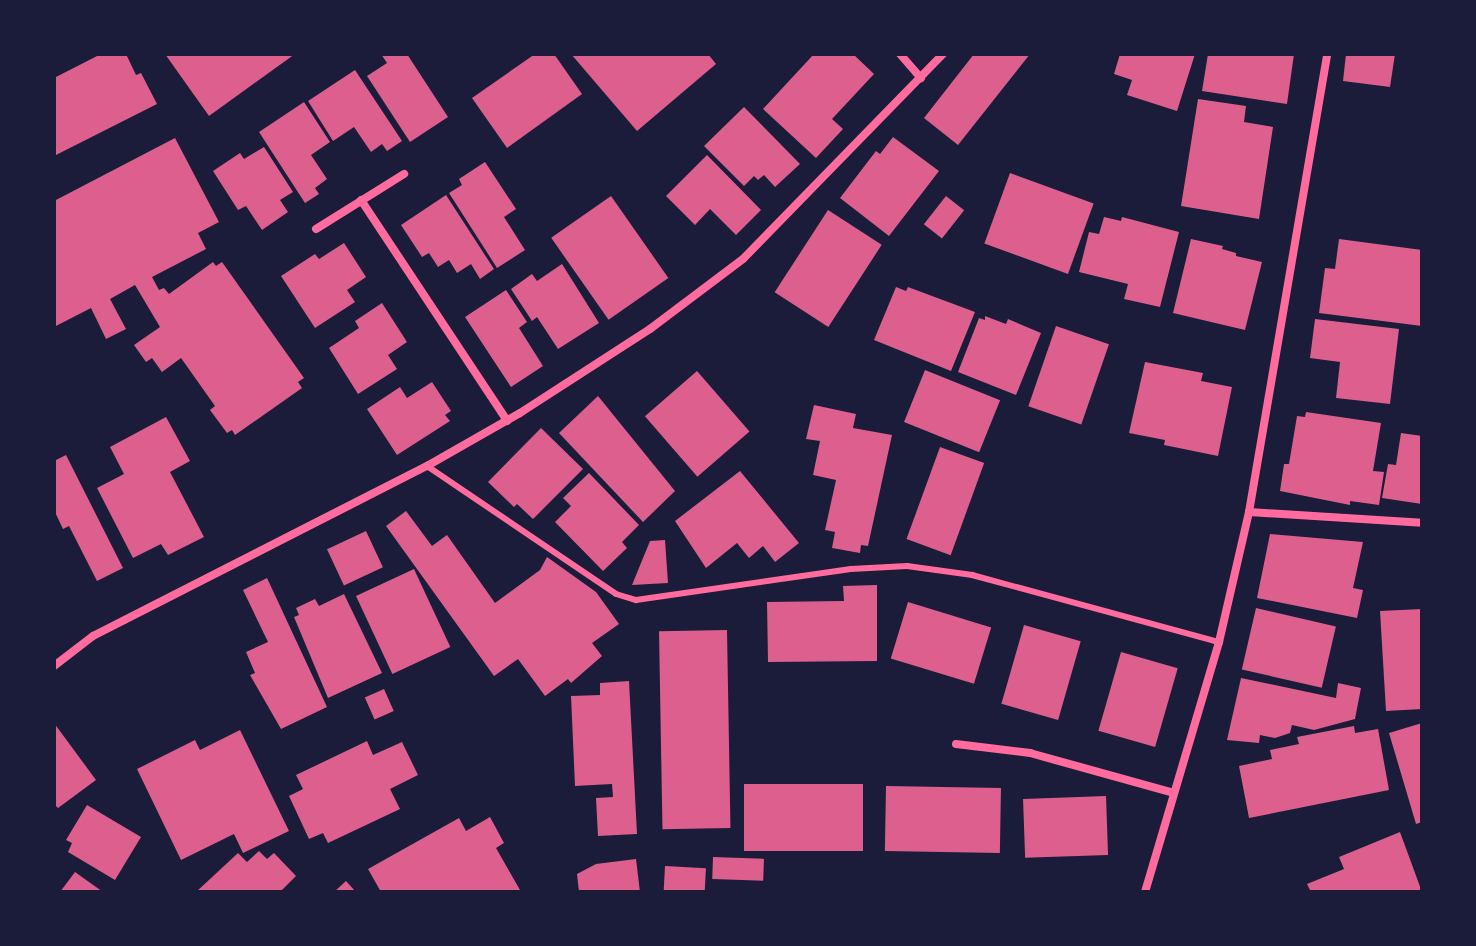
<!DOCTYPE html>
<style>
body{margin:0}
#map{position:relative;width:1476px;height:946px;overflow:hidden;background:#1b1b3a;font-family:Signika,sans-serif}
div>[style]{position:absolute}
.building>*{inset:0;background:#dd5f8e;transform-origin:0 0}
.service>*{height:6px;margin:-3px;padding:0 3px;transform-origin:3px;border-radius:3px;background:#ff6b9d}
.minor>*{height:8px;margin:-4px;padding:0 4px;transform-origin:4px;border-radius:4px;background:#ff6b9d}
span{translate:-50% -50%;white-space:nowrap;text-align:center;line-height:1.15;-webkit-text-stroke:6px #1b1b3a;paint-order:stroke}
.frame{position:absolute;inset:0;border:56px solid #1b1b3a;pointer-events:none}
</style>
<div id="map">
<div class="building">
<div style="clip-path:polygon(101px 54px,126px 54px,136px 75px,141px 73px,157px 104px,54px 156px,54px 78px)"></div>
<div style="clip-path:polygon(165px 54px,295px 54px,209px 116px)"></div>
<div style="clip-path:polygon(381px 54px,407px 54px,448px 117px,410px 142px,367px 76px,387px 63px)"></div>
<div style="clip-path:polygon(535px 54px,554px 54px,582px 94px,507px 148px,472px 98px)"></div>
<div style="clip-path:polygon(571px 54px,708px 54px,716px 64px,637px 131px)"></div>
<div style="clip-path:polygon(814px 54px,853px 54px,874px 74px,832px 119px,843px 129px,816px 158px,763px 109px)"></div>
<div style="clip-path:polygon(974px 54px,1030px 54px,958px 145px,924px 118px)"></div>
<div style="clip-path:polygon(1120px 54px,1195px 54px,1177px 111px,1127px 95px,1132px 80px,1114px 74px)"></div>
<div style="clip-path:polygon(1208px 54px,1294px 54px,1287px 104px,1202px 91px)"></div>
<div style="clip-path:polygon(1346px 54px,1395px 54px,1390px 87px,1343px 81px)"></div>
<div style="clip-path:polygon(355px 70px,402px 141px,387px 151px,382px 144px,371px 152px,354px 127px,333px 141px,308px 101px)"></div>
<div style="clip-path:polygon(1198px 99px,1246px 106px,1244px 122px,1273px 127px,1259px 219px,1181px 206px)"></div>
<div style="clip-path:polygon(304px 102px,330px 142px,311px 155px,327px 179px,315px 188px,319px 194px,305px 203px,259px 132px)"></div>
<div style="clip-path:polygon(744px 107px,800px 164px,775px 187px,764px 175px,758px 180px,754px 176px,744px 186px,704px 146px)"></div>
<div style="clip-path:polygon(893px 137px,939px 171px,889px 236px,840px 198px,876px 151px,880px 154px)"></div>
<div style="clip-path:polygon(175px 138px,219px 222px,198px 233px,206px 249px,152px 277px,159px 290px,164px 288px,169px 294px,213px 262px,216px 266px,222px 262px,304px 378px,298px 382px,302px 388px,235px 435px,232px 430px,227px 433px,210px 410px,215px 406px,181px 358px,162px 372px,152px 358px,146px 362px,134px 345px,160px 327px,135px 285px,110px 299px,126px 329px,106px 339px,91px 308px,54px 327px,54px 201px)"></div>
<div style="clip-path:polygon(264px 147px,293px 192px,280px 200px,288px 212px,262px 230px,246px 206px,238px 210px,213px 171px,240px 153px,244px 159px)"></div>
<div style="clip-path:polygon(707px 155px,761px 210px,736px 235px,710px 209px,695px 225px,666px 196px)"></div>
<div style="clip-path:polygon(485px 162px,516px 209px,504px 217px,525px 250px,497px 268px,449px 193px,462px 185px,459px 179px)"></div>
<div style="left:1010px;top:173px;width:89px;height:75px;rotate:20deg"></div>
<div style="clip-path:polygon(446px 195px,494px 269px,480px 279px,471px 264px,457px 273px,449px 260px,438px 267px,429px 253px,422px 257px,401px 225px)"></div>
<div style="left:611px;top:196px;width:100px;height:73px;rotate:55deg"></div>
<div style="left:946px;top:196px;width:23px;height:36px;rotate:38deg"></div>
<div style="left:828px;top:210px;width:64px;height:98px;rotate:33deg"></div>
<div style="clip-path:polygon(1104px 217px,1121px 221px,1122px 217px,1179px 232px,1160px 307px,1124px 299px,1128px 284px,1079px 272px,1089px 232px,1099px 234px)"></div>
<div style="clip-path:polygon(1191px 239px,1223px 246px,1222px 249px,1236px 253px,1236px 256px,1262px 262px,1245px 330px,1173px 313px)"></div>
<div style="clip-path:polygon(1339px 239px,1422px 250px,1422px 326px,1319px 313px,1325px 268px,1335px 269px)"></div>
<div style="clip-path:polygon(344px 243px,366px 277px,347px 290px,355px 302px,315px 328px,281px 276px,315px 254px,319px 259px)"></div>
<div style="clip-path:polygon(562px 264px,599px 323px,558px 349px,537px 317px,532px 321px,511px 289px,532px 274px,537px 281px)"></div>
<div style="clip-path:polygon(896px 287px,906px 291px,908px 287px,975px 312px,951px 371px,874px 340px)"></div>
<div style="clip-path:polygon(506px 290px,527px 322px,519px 328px,543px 366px,511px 387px,465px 317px)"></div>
<div style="clip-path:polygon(382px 303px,407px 342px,388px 355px,397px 369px,358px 394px,329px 348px,359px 328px,355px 321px)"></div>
<div style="clip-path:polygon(985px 316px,1006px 324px,1008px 319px,1041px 333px,1016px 395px,958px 372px,979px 318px,985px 320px)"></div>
<div style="clip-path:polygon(1315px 319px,1399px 329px,1390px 404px,1336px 398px,1340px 362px,1310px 358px)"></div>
<div style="left:1056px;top:326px;width:56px;height:85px;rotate:19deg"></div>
<div style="clip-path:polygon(1145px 362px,1203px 373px,1201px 381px,1232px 387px,1218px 456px,1164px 445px,1165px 440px,1129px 433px)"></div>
<div style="left:925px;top:370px;width:81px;height:56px;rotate:22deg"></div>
<div style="left:697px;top:371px;width:80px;height:69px;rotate:49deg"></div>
<div style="clip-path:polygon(432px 382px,451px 411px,445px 415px,450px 421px,397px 455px,367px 409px,400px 387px,407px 398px)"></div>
<div style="clip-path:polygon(598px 396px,675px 491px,643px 522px,559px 433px)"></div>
<div style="clip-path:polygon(814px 405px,856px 414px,853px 428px,892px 435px,868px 546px,861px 545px,860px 553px,832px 548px,835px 532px,825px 530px,836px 480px,813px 475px,820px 441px,806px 439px)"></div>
<div style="clip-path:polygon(1306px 412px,1381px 423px,1373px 471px,1384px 472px,1379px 505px,1350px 501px,1350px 505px,1280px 491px,1284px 464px,1289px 464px,1297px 416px,1305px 417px)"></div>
<div style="clip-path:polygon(166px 417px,190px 461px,170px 472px,204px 537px,168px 555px,161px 544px,133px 558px,97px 488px,124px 474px,110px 447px)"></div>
<div style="clip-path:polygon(541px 428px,583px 469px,533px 519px,517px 504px,514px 507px,488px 482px)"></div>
<div style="clip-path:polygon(1401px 433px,1422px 436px,1422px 504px,1382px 498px,1388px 464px,1396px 465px)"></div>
<div style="left:940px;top:447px;width:47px;height:98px;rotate:20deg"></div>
<div style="clip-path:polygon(66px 455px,123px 568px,97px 581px,69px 526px,63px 529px,54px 510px,54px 461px)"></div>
<div style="clip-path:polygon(740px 471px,799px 543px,775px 562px,763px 546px,749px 558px,737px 543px,706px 568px,675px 521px)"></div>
<div style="clip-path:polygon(589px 473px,639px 525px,622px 542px,627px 548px,603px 571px,555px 522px,571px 506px,563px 498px)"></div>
<div style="clip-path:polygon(406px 511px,432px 546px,447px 535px,495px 603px,540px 570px,547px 557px,596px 592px,619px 624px,592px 643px,602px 656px,571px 683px,568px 679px,545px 696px,518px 659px,494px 676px,386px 526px)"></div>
<div style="left:366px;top:531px;width:40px;height:43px;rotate:65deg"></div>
<div style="clip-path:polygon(1270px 534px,1363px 542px,1353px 588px,1363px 590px,1357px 618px,1257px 598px)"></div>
<div style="clip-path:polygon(665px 540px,668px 583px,632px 585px,650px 541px)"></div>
<div style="left:414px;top:569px;width:86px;height:64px;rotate:65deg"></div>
<div style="clip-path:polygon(267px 578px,327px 707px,281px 729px,250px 675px,255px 673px,246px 652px,268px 642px,243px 590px)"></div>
<div style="clip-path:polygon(877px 585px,877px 661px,768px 662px,767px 602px,844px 601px,843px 586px)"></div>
<div style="clip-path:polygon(344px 594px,382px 673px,328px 698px,294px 617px,299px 615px,296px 608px,315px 599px,319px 606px)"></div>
<div style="left:908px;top:602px;width:87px;height:59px;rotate:17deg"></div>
<div style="left:1256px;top:608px;width:82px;height:63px;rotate:13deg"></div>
<div style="clip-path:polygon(1422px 609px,1422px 709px,1386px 711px,1380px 611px)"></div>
<div style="left:1024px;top:625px;width:59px;height:82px;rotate:16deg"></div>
<div style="left:727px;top:630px;width:198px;height:68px;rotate:89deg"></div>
<div style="left:1121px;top:652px;width:59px;height:82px;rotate:16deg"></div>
<div style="clip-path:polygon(1241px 678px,1336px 698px,1338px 683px,1361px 688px,1355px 719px,1314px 730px,1292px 725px,1290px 733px,1275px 738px,1260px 735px,1259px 743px,1227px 740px)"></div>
<div style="clip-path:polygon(629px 681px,637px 834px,598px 836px,596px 798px,613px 797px,612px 784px,575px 786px,571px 696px,600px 695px,600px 683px)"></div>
<div style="left:384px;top:689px;width:24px;height:21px;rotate:66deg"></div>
<div style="clip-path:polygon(54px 723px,96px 780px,58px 808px,54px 804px)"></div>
<div style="clip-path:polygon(1422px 723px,1422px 822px,1416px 824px,1389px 733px)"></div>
<div style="clip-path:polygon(1354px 726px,1355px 733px,1378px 729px,1389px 790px,1249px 818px,1239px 766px,1272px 759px,1270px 750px,1299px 744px,1297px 737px)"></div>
<div style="clip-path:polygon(240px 730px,289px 831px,243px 853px,234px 834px,181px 860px,137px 769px,195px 740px,200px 750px)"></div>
<div style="clip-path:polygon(367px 741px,373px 755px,402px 742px,418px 775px,390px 789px,400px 809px,328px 843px,323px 833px,309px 839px,289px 796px,303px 789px,296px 775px)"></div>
<div style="left:744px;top:784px;width:119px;height:67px"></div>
<div style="left:886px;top:786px;width:115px;height:65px;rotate:1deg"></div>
<div style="left:1106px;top:796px;width:59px;height:83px;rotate:88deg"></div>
<div style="clip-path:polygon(87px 805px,141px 837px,115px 880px,68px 852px,72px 843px,66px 840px)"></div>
<div style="clip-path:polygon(490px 817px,504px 843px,496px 848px,520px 890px,516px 892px,381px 892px,368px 869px,459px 818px,466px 831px)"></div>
<div style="clip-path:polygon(1400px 832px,1422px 892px,1311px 892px,1307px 884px,1344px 869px,1339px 857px)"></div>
<div style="clip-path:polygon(259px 851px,267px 859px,274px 853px,296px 876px,280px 892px,196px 892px,238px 853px,247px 862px)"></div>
<div style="left:713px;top:857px;width:51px;height:22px;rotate:2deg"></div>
<div style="clip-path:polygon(636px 859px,640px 892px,579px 892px,577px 874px,596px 864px)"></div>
<div style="left:665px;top:866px;width:41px;height:26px;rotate:3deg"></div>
<div style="clip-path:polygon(75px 872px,103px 892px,60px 892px)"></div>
<div style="clip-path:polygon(346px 881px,356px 892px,334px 892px)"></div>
</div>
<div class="service">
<div style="left:427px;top:466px;width:228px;rotate:34.1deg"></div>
<div style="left:616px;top:594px;width:21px;rotate:17deg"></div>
<div style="left:636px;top:600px;width:217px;rotate:-8.2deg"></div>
<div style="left:851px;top:569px;width:56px;rotate:-3.1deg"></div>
<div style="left:907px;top:566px;width:66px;rotate:7.9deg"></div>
<div style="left:972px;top:575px;width:256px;rotate:15.2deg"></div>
</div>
<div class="minor">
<div style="left:900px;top:54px;width:32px;rotate:49deg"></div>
<div style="left:361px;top:200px;width:265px;rotate:56.5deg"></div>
<div style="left:316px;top:229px;width:104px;rotate:-32deg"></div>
<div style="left:1249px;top:512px;width:173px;rotate:3.6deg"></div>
<div style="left:54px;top:666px;width:49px;rotate:-37.6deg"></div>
<div style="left:93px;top:636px;width:375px;rotate:-27deg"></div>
<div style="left:427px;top:466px;width:107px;rotate:-29.7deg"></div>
<div style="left:520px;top:413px;width:155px;rotate:-32.9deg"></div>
<div style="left:650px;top:329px;width:116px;rotate:-37deg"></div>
<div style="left:743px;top:259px;width:286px;rotate:-45.7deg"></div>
<div style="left:956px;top:744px;width:75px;rotate:6.9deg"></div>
<div style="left:1030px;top:753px;width:149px;rotate:15.5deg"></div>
<div style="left:1145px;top:892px;width:261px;rotate:-73.5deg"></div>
<div style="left:1219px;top:642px;width:133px;rotate:-77deg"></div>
<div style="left:1249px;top:512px;width:465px;rotate:-80.3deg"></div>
</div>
<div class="frame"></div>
</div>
